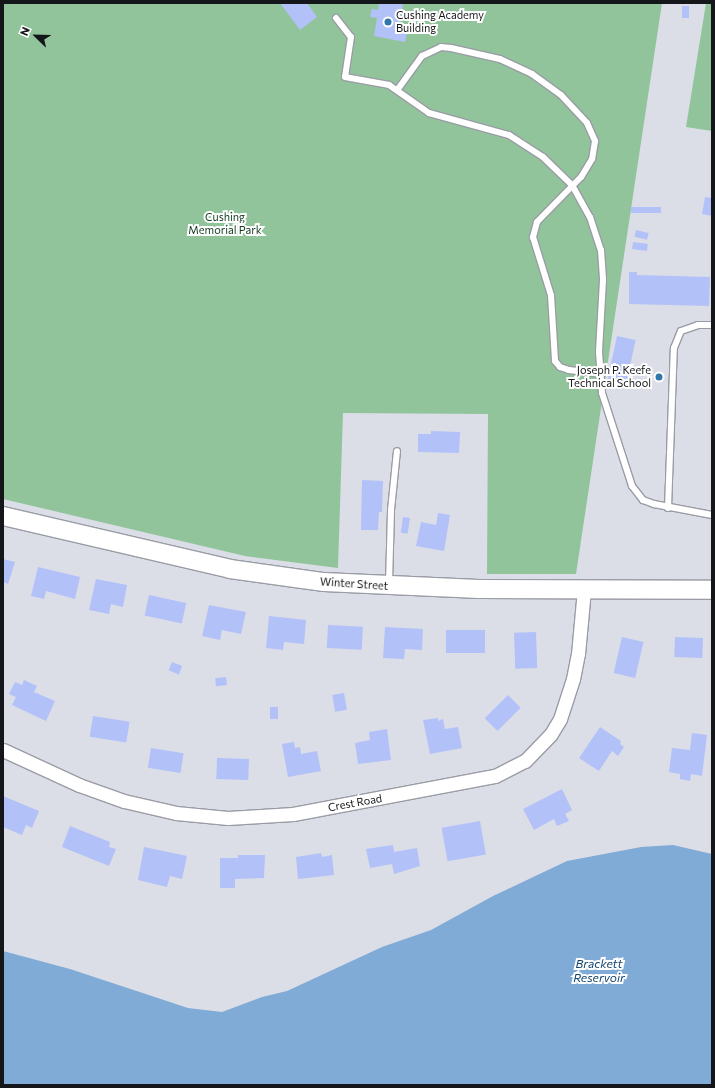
<!DOCTYPE html>
<style>
body{margin:0}
#map{position:relative;width:715px;height:1088px;overflow:hidden;background:#dbdee7;font-family:Commissioner,sans-serif}
div>[style]{position:absolute}
.green>*{inset:0;background:#91c49b}
.water>*{inset:0;background:#80abd7}
.building>*{inset:0;background:#b3c1f9;transform-origin:0 0}
.roads{filter:drop-shadow(1px 0 #9a9ca5) drop-shadow(-1px 0 #9a9ca5) drop-shadow(0 1px #9a9ca5) drop-shadow(0 -1px #9a9ca5)}
.service>*{height:6px;margin:-3px;padding:0 3px;transform-origin:3px;border-radius:3px;background:#fff}
.minor>*{height:13px;margin:-6.5px;padding:0 6.5px;transform-origin:6.5px;border-radius:6.5px;background:#fff}
.secondary>*{height:18px;margin:-9px;padding:0 9px;transform-origin:9px;border-radius:9px;background:#fff}
.dots>*{width:11px;height:11px;translate:-50% -50%;box-sizing:border-box;border:2px solid #fff;border-radius:50%}
span{translate:-50% -50%;white-space:nowrap;text-align:center;line-height:1.15;-webkit-text-stroke:4px #fff;paint-order:stroke}
.poi-label{font-size:11px;color:#151619}
.left{translate:0 -50%;text-align:left}
.right{translate:-100% -50%;text-align:right}
.park-label{font-size:11px;color:#12391e}
.street-label{font-size:11px;color:#151619}
.water-label{font-size:12px;color:#13436d;font-style:italic}
.frame{position:absolute;inset:0;border:4px solid #151619;pointer-events:none}
.north{position:absolute;left:16px;top:16px;width:40px;height:40px;-webkit-text-stroke:3px #fff;paint-order:stroke;rotate:293deg;font-size:11px;font-weight:700;line-height:16px;text-align:center;color:#151619}
.north::after{content:'';display:block;margin:auto;width:14px;height:18px;background:#151619;clip-path:polygon(50% 0,100% 100%,50% 72%,0 100%)}
</style>
<div id="map">
<div class="green">
<div style="clip-path:polygon(3px 3px,662px 3px,576px 574px,487px 574px,488px 414px,343px 413px,338px 568px,245px 556px,3px 499px)"></div>
<div style="clip-path:polygon(706px 3px,712px 3px,712px 131px,686px 127px)"></div>
</div>
<div class="water">
<div style="clip-path:polygon(673px 845px,712px 854px,712px 1085px,3px 1085px,3px 951px,70px 969px,188px 1008px,222px 1012px,262px 997px,287px 991px,382px 947px,431px 930px,493px 896px,567px 861px,641px 847px)"></div>
</div>
<div class="building">
<div style="clip-path:polygon(280px 3px,307px 3px,317px 17px,300px 30px)"></div>
<div style="clip-path:polygon(379px 3px,403px 3px,399px 25px,408px 27px,405px 42px,374px 36px,377px 18px,370px 17px,372px 9px,378px 10px)"></div>
<div style="left:682px;top:6px;width:7px;height:12px"></div>
<div style="clip-path:polygon(705px 197px,712px 198px,712px 216px,702px 214px)"></div>
<div style="left:661px;top:207px;width:6px;height:30px;rotate:90deg"></div>
<div style="left:636px;top:230px;width:13px;height:7px;rotate:13deg"></div>
<div style="left:633px;top:242px;width:15px;height:7px;rotate:8deg"></div>
<div style="clip-path:polygon(629px 272px,637px 272px,637px 275px,710px 277px,709px 306px,629px 304px)"></div>
<div style="left:617px;top:336px;width:19px;height:46px;rotate:12deg"></div>
<div style="clip-path:polygon(431px 431px,460px 432px,459px 453px,418px 452px,418px 434px,431px 434px)"></div>
<div style="clip-path:polygon(362px 480px,383px 481px,382px 512px,379px 512px,378px 530px,361px 530px)"></div>
<div style="clip-path:polygon(438px 513px,450px 515px,444px 551px,416px 546px,421px 522px,436px 525px)"></div>
<div style="left:403px;top:517px;width:7px;height:16px;rotate:8deg"></div>
<div style="clip-path:polygon(3px 559px,15px 562px,8px 584px,3px 582px)"></div>
<div style="clip-path:polygon(38px 567px,80px 577px,75px 599px,46px 591px,44px 599px,31px 596px)"></div>
<div style="clip-path:polygon(96px 579px,127px 585px,123px 607px,111px 604px,109px 614px,89px 610px)"></div>
<div style="left:149px;top:595px;width:38px;height:21px;rotate:12deg"></div>
<div style="clip-path:polygon(209px 605px,246px 612px,241px 634px,222px 630px,220px 640px,202px 636px)"></div>
<div style="clip-path:polygon(269px 616px,306px 620px,304px 644px,284px 642px,283px 650px,266px 648px)"></div>
<div style="left:328px;top:625px;width:35px;height:23px;rotate:3deg"></div>
<div style="clip-path:polygon(385px 627px,423px 629px,422px 650px,405px 649px,404px 659px,383px 658px)"></div>
<div style="left:446px;top:630px;width:39px;height:23px"></div>
<div style="left:536px;top:632px;width:36px;height:22px;rotate:88deg"></div>
<div style="left:622px;top:637px;width:22px;height:37px;rotate:13deg"></div>
<div style="left:675px;top:637px;width:28px;height:20px;rotate:2deg"></div>
<div style="left:172px;top:662px;width:11px;height:9px;rotate:22deg"></div>
<div style="left:226px;top:677px;width:8px;height:11px;rotate:83deg"></div>
<div style="clip-path:polygon(24px 680px,37px 686px,34px 692px,55px 701px,46px 721px,12px 705px,16px 697px,9px 694px,15px 682px,22px 685px)"></div>
<div style="left:344px;top:693px;width:17px;height:12px;rotate:80deg"></div>
<div style="left:508px;top:695px;width:18px;height:33px;rotate:45deg"></div>
<div style="left:270px;top:707px;width:8px;height:12px"></div>
<div style="left:93px;top:716px;width:37px;height:21px;rotate:9deg"></div>
<div style="clip-path:polygon(438px 718px,438px 721px,443px 719px,445px 729px,458px 727px,462px 748px,430px 754px,423px 720px)"></div>
<div style="clip-path:polygon(600px 727px,621px 741px,620px 744px,624px 747px,618px 756px,612px 751px,599px 771px,579px 758px)"></div>
<div style="clip-path:polygon(387px 729px,391px 760px,358px 764px,355px 743px,370px 740px,369px 732px)"></div>
<div style="clip-path:polygon(692px 733px,707px 735px,702px 776px,691px 774px,690px 781px,680px 779px,680px 774px,669px 772px,672px 748px,690px 750px)"></div>
<div style="clip-path:polygon(294px 742px,295px 748px,300px 747px,301px 754px,317px 751px,321px 771px,288px 777px,282px 744px)"></div>
<div style="left:151px;top:748px;width:33px;height:20px;rotate:9deg"></div>
<div style="left:217px;top:758px;width:32px;height:21px;rotate:2deg"></div>
<div style="clip-path:polygon(562px 789px,572px 810px,565px 814px,569px 821px,557px 826px,554px 819px,534px 830px,523px 809px)"></div>
<div style="clip-path:polygon(3px 796px,39px 811px,32px 828px,26px 825px,22px 835px,3px 827px)"></div>
<div style="left:480px;top:821px;width:34px;height:39px;rotate:80deg"></div>
<div style="clip-path:polygon(70px 826px,110px 842px,109px 847px,116px 849px,109px 866px,62px 847px)"></div>
<div style="clip-path:polygon(393px 845px,394px 852px,417px 848px,420px 866px,394px 874px,392px 864px,370px 868px,366px 849px)"></div>
<div style="clip-path:polygon(144px 847px,187px 856px,182px 879px,170px 876px,167px 887px,138px 880px)"></div>
<div style="clip-path:polygon(321px 853px,322px 857px,332px 855px,334px 875px,298px 879px,296px 857px)"></div>
<div style="clip-path:polygon(238px 855px,265px 855px,264px 878px,235px 879px,235px 888px,220px 888px,220px 858px,238px 858px)"></div>
</div>
<div class="roads">
<div class="service">
<div style="left:336px;top:18px;width:24px;rotate:52deg"></div>
<div style="left:351px;top:37px;width:40px;rotate:98.5deg"></div>
<div style="left:345px;top:77px;width:45px;rotate:10.3deg"></div>
<div style="left:389px;top:85px;width:49px;rotate:35deg"></div>
<div style="left:429px;top:113px;width:83px;rotate:15.4deg"></div>
<div style="left:509px;top:135px;width:40px;rotate:32.9deg"></div>
<div style="left:543px;top:157px;width:40px;rotate:44deg"></div>
<div style="left:572px;top:185px;width:37px;rotate:61deg"></div>
<div style="left:590px;top:217px;width:35px;rotate:72deg"></div>
<div style="left:601px;top:250px;width:30px;rotate:86deg"></div>
<div style="left:603px;top:280px;width:72px;rotate:93.2deg"></div>
<div style="left:599px;top:352px;width:41px;rotate:85.8deg"></div>
<div style="left:602px;top:393px;width:98px;rotate:72.1deg"></div>
<div style="left:632px;top:486px;width:18px;rotate:52deg"></div>
<div style="left:643px;top:500px;width:12px;rotate:20deg"></div>
<div style="left:654px;top:504px;width:59px;rotate:10.7deg"></div>
<div style="left:398px;top:89px;width:41px;rotate:-54deg"></div>
<div style="left:422px;top:56px;width:21px;rotate:-25deg"></div>
<div style="left:441px;top:47px;width:10px;rotate:6deg"></div>
<div style="left:451px;top:48px;width:50px;rotate:12.7deg"></div>
<div style="left:500px;top:59px;width:35px;rotate:25deg"></div>
<div style="left:532px;top:74px;width:36px;rotate:36deg"></div>
<div style="left:561px;top:95px;width:38px;rotate:47deg"></div>
<div style="left:587px;top:123px;width:20px;rotate:66deg"></div>
<div style="left:595px;top:141px;width:18px;rotate:99deg"></div>
<div style="left:592px;top:159px;width:21px;rotate:121deg"></div>
<div style="left:581px;top:177px;width:63px;rotate:134.4deg"></div>
<div style="left:537px;top:222px;width:16px;rotate:105deg"></div>
<div style="left:533px;top:237px;width:61px;rotate:72.8deg"></div>
<div style="left:551px;top:295px;width:66px;rotate:86.5deg"></div>
<div style="left:555px;top:361px;width:8px;rotate:50deg"></div>
<div style="left:560px;top:367px;width:9px;rotate:18deg"></div>
<div style="left:569px;top:370px;width:31px;rotate:7deg"></div>
<div style="left:668px;top:508px;width:160px;rotate:-87.9deg"></div>
<div style="left:674px;top:348px;width:18px;rotate:-68deg"></div>
<div style="left:681px;top:331px;width:18px;rotate:-19deg"></div>
<div style="left:698px;top:325px;width:14px"></div>
<div style="left:389px;top:583px;width:73px;rotate:-88.4deg"></div>
<div style="left:391px;top:510px;width:59px;rotate:-84.2deg"></div>
</div>
<div class="minor">
<div style="left:3px;top:750px;width:84px;rotate:24.7deg"></div>
<div style="left:79px;top:785px;width:48px;rotate:19.6deg"></div>
<div style="left:124px;top:801px;width:53px;rotate:13deg"></div>
<div style="left:176px;top:813px;width:52px;rotate:5.5deg"></div>
<div style="left:228px;top:818px;width:65px;rotate:-3.5deg"></div>
<div style="left:293px;top:814px;width:206px;rotate:-10.7deg"></div>
<div style="left:495px;top:776px;width:34px;rotate:-27deg"></div>
<div style="left:525px;top:761px;width:37px;rotate:-46deg"></div>
<div style="left:551px;top:734px;width:17px;rotate:-59deg"></div>
<div style="left:560px;top:719px;width:42px;rotate:-72deg"></div>
<div style="left:573px;top:679px;width:25px;rotate:-79deg"></div>
<div style="left:578px;top:654px;width:65px;rotate:-84.7deg"></div>
</div>
<div class="secondary">
<div style="left:3px;top:516px;width:233px;rotate:13.1deg"></div>
<div style="left:230px;top:569px;width:95px;rotate:7.9deg"></div>
<div style="left:324px;top:582px;width:155px;rotate:2.6deg"></div>
<div style="left:479px;top:589px;width:233px;rotate:0.2deg"></div>
</div>
</div>
<div class="dots">
<div style="left:388px;top:22px;background:#3076ab"></div>
<div style="left:659px;top:377px;background:#3076ab"></div>
</div>
<div class="poi-label">
<span class="left" style="left:396px;top:22px">Cushing Academy<br>Building</span>
<span class="right" style="left:651px;top:377px">Joseph P. Keefe<br>Technical School</span>
</div>
<div class="park-label">
<span style="left:225px;top:224px">Cushing<br>Memorial Park</span>
</div>
<div class="street-label">
<span style="left:354px;top:584px;rotate:4deg">Winter Street</span>
<span style="left:355px;top:803px;rotate:-10deg">Crest Road</span>
</div>
<div class="water-label">
<span style="left:599px;top:971px">Brackett<br>Reservoir</span>
</div>
<div class="frame"></div>
<div class="north">N</div>
</div>
